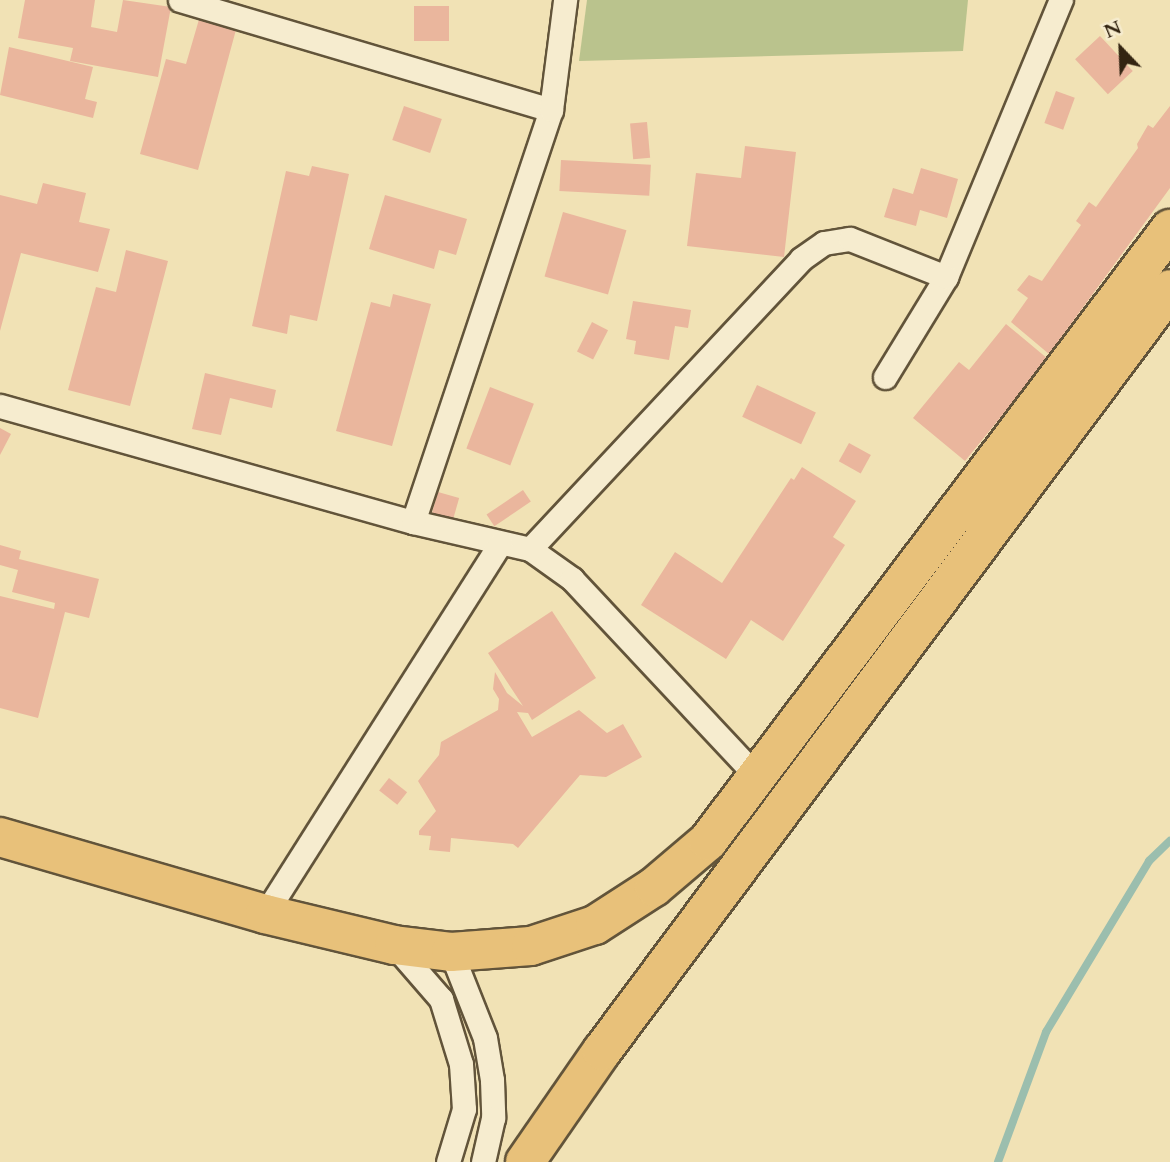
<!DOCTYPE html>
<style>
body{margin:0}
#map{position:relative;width:1170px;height:1162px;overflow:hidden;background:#f1e2b5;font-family:Cardo,serif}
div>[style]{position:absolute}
.green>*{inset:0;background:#bac38d}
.stream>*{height:8px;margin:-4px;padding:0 4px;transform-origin:4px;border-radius:4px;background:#9bbeae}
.building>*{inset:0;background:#eab69d;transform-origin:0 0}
.roads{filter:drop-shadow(2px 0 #62543a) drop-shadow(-2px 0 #62543a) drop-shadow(0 2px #62543a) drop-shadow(0 -2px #62543a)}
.street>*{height:23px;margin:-11.5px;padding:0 11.5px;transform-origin:11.5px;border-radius:11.5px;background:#f6eccf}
.highway>*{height:38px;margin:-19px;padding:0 19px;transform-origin:19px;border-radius:19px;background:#e8c17a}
span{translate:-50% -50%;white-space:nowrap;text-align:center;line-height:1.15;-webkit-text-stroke:5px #f6eccf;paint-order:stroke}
.north{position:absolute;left:1086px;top:14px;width:70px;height:70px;-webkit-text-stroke:5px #f6eccf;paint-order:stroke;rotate:337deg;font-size:19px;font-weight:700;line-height:28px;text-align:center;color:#332411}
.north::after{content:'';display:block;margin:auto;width:24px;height:32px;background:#332411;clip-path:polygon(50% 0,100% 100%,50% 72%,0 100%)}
</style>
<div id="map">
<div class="green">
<div style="clip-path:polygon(587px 0,968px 0,963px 51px,579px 61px)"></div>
</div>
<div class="stream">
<div style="left:998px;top:1162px;width:139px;rotate:-69.7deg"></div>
<div style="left:1046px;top:1032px;width:200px;rotate:-58.9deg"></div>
<div style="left:1149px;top:861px;width:29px;rotate:-44deg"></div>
</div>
<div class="building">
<div style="clip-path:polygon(25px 0,95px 0,91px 27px,117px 32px,123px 0,171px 7px,158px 77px,70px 61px,73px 48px,18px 38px)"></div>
<div style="left:414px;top:6px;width:35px;height:35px"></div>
<div style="clip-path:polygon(200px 16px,237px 26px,198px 170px,140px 154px,166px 59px,186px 64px)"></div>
<div style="left:1100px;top:36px;width:48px;height:34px;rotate:47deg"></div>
<div style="clip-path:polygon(9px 47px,93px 67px,85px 99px,97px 102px,93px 118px,0 95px)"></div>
<div style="left:1056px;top:91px;width:20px;height:34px;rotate:20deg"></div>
<div style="left:404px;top:106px;width:40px;height:36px;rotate:19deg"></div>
<div style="clip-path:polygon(1170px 106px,1170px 188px,1049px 354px,1011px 322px,1028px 298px,1017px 290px,1029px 275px,1042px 281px,1081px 225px,1076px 221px,1089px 202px,1096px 207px,1138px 148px,1137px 144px,1148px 125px,1153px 128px)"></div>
<div style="left:647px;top:122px;width:36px;height:17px;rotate:85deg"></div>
<div style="clip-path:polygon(745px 146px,796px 152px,784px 257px,687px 246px,696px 173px,741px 178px)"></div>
<div style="left:561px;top:160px;width:90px;height:31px;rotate:3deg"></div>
<div style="clip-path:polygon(312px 166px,349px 174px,317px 321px,290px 315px,287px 334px,252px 326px,286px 171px,309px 176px)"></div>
<div style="clip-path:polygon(921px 168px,958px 179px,947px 218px,920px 210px,916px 226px,884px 217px,893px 188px,913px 194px)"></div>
<div style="clip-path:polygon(43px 183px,86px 193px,79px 222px,110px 229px,98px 272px,21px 253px,0 331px,0 195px,37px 204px)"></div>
<div style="clip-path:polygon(385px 195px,467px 219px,456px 255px,439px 250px,434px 269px,369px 249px)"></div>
<div style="left:563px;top:212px;width:66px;height:67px;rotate:16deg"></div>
<div style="clip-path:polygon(126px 250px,168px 261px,130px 406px,68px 390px,96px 287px,116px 292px)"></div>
<div style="clip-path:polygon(393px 294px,431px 304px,392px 446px,336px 431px,371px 302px,390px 307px)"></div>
<div style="clip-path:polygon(633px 301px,691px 310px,688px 328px,675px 326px,669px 360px,634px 354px,636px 341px,626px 339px)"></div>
<div style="left:592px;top:322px;width:18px;height:33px;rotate:27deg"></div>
<div style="clip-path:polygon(1006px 324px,1048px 359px,965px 461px,913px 418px,959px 362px,969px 370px)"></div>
<div style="clip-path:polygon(205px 373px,276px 390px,272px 408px,230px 398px,221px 435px,192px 429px)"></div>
<div style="left:757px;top:385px;width:65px;height:35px;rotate:25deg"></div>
<div style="left:490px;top:387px;width:47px;height:66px;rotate:21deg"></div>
<div style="clip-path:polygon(0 428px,11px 434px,0 455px)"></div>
<div style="left:849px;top:443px;width:25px;height:21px;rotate:29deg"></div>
<div style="clip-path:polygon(802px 467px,856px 501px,833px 537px,845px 545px,783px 641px,751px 620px,726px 659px,641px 605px,675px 552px,722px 583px,791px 478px,794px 480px)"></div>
<div style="left:523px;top:490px;width:14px;height:44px;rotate:56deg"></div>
<div style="left:438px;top:492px;width:22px;height:24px;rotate:16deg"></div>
<div style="clip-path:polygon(0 545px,21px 551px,19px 559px,99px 579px,89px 618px,65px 612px,38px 718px,0 708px,0 596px,54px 609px,55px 603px,12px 592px,18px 570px,0 565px)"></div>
<div style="clip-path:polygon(552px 611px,596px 678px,532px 720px,528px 713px,517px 712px,532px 737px,579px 710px,607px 733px,623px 724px,642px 757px,606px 777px,580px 775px,518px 848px,513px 844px,451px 838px,450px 852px,429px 850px,431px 836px,419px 835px,419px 831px,436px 811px,418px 781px,439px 755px,441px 742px,498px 710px,499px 699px,493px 689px,495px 672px,507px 693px,523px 706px,488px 653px)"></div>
<div style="left:389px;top:778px;width:23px;height:16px;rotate:38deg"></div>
</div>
<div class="roads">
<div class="street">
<div style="left:180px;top:0;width:387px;rotate:16.5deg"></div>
<div style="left:885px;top:377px;width:117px;rotate:-58.6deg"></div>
<div style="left:946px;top:277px;width:300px;rotate:-67.5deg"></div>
<div style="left:0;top:406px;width:429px;rotate:15.7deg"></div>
<div style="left:413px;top:522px;width:120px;rotate:13deg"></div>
<div style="left:530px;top:549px;width:52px;rotate:35.5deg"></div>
<div style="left:572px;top:579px;width:272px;rotate:46.9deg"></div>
<div style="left:413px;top:522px;width:434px;rotate:-71.5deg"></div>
<div style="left:551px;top:110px;width:111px;rotate:-82.7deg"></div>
<div style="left:530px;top:549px;width:397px;rotate:-46.9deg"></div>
<div style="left:801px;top:259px;width:28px;rotate:-35deg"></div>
<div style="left:824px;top:243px;width:26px;rotate:-9deg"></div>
<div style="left:850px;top:239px;width:103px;rotate:21.6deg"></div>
<div style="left:265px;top:914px;width:439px;rotate:-57.6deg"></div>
<div style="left:394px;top:945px;width:72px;rotate:49deg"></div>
<div style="left:441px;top:999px;width:68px;rotate:72.9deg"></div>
<div style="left:461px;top:1064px;width:45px;rotate:86.2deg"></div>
<div style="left:464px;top:1109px;width:55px;rotate:106.8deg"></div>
<div style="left:451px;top:952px;width:92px;rotate:68.4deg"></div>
<div style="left:485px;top:1038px;width:43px;rotate:80.5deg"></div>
<div style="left:492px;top:1080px;width:38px;rotate:88deg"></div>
<div style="left:493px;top:1118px;width:45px;rotate:102.8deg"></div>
</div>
<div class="highway">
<div style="left:0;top:837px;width:276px;rotate:16.2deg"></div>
<div style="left:265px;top:914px;width:133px;rotate:13.5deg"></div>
<div style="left:394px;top:945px;width:57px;rotate:7deg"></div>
<div style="left:451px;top:952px;width:80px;rotate:-4.3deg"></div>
<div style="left:531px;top:946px;width:67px;rotate:-18.2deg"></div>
<div style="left:595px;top:925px;width:70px;rotate:-32.8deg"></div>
<div style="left:654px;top:887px;width:71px;rotate:-40.4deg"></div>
<div style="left:708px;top:841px;width:767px;rotate:-52.95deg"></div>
<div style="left:525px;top:1162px;width:135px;rotate:-55.3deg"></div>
<div style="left:602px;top:1051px;width:950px;rotate:-53.3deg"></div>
</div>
</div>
<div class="north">N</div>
</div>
